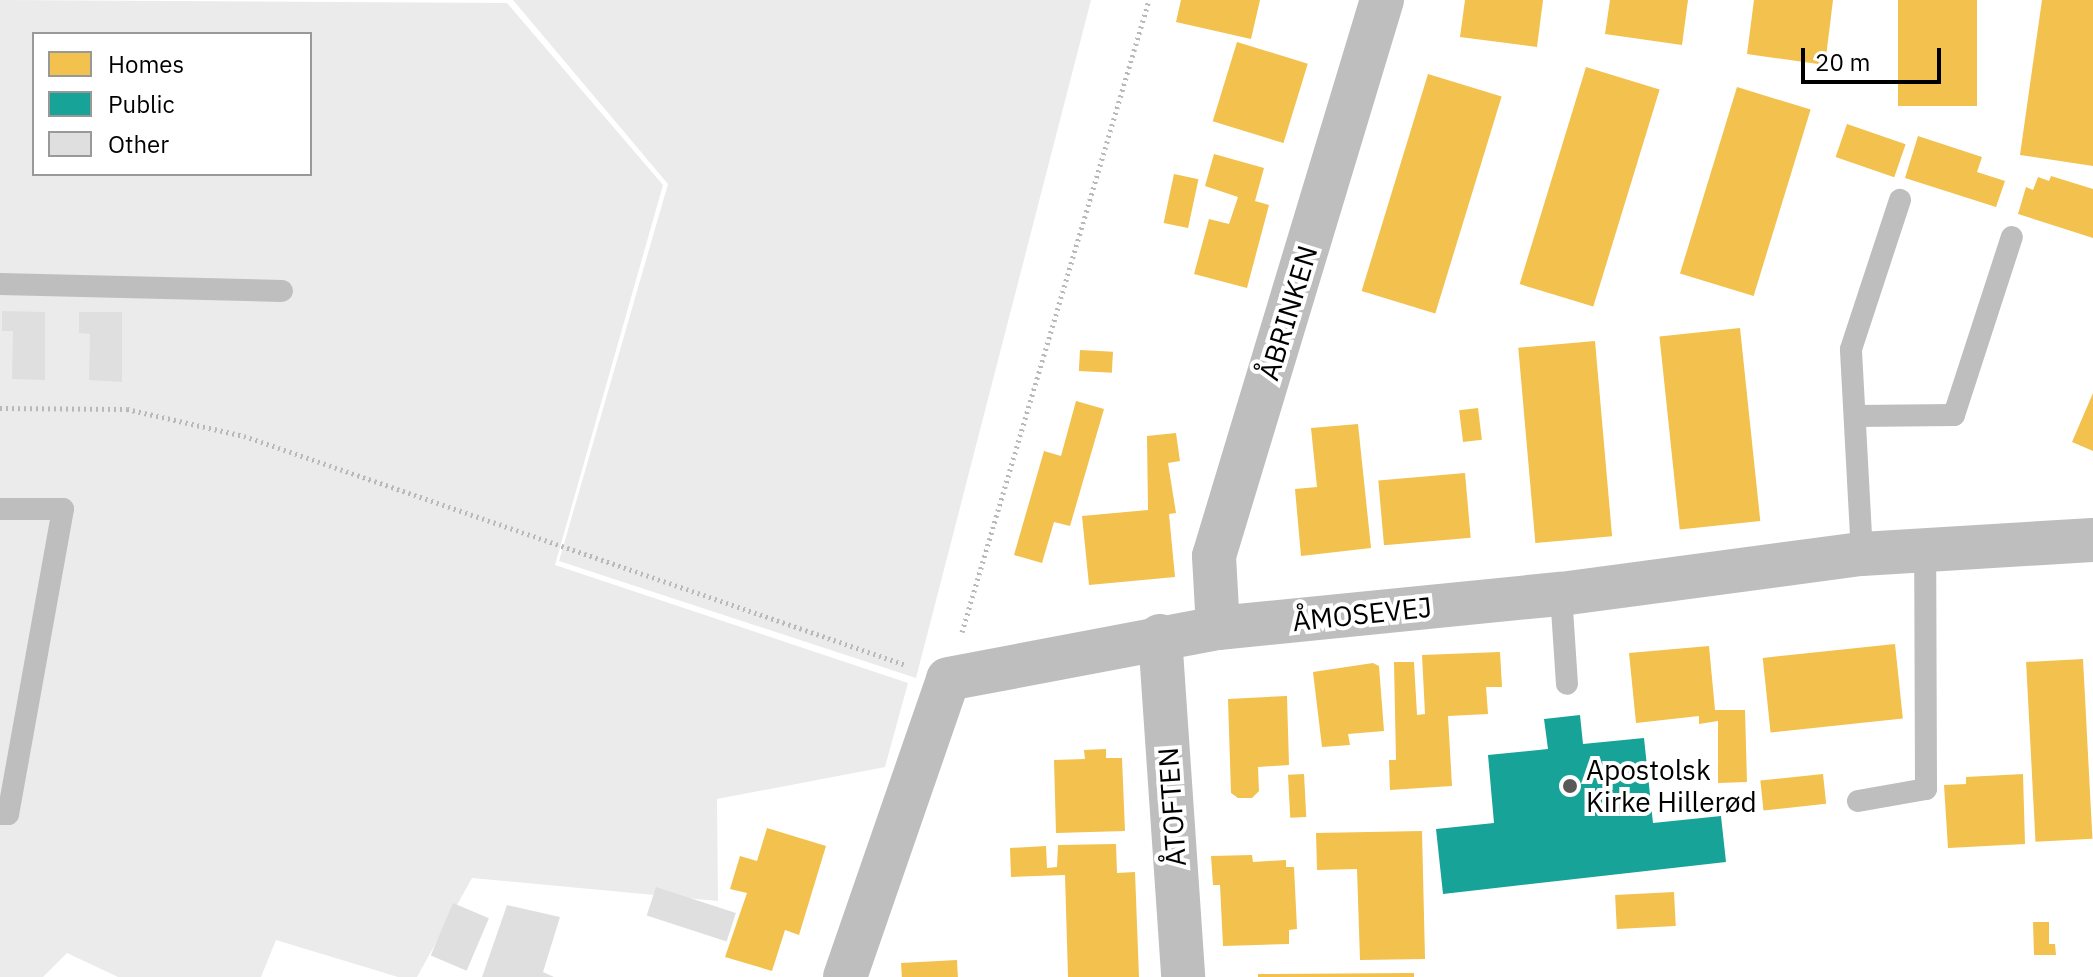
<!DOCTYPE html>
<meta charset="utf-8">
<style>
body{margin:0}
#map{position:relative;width:2093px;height:977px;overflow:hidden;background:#fff;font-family:"IBM Plex Sans",sans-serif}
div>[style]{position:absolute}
.green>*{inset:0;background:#ebebeb}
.homes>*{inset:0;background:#f2c14e;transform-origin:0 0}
.public>*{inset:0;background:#17a398}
.building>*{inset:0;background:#dfdfdf;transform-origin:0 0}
.path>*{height:5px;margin-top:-2.5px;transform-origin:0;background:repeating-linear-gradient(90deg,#b9b9b9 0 2px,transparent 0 6px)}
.service>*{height:22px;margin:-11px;padding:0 11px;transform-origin:11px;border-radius:11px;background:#bebebe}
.minor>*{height:44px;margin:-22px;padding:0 22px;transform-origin:22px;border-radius:22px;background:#bebebe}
.dots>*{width:22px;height:22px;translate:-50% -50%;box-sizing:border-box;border:4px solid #fff;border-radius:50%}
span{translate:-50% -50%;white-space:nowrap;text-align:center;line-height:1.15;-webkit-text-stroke:8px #fff;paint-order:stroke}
.street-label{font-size:28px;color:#000}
.poi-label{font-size:28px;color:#000}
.left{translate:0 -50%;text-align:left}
.legend{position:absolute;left:32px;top:32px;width:280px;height:144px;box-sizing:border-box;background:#fff;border:2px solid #999;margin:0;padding:10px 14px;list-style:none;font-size:24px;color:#000}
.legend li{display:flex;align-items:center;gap:16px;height:40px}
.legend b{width:40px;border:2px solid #999}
.scale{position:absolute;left:1801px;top:48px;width:140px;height:36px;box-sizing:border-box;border:4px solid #000;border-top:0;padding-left:10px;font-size:24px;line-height:28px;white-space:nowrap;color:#000;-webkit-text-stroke:6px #fff;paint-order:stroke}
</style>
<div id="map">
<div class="green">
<div style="clip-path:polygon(evenodd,0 0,507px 3px,663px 185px,555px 565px,908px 683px,885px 767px,717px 799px,718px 901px,472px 878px,417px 977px,398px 977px,276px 940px,261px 977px,118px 977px,67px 953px,43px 977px,0 977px,0 0,34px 34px,310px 34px,310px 174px,34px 174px,34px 34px)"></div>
<div style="clip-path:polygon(513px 0,1091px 0,916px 678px,559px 561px,668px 184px)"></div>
</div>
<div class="homes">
<div style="clip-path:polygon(1181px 0,1260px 0,1251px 39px,1176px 22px)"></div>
<div style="clip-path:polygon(1465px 0,1543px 0,1537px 47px,1460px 37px)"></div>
<div style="clip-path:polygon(1610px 0,1688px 0,1682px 45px,1605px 34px)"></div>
<div style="clip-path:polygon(1754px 0,1833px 0,1825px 65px,1747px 54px)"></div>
<div style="left:1898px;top:0;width:79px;height:106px"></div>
<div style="clip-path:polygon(2042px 0,2093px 0,2093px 166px,2020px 155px)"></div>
<div style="left:1237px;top:42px;width:74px;height:83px;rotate:17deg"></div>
<div style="left:1586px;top:67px;width:77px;height:227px;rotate:17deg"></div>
<div style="left:1428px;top:74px;width:77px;height:227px;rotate:17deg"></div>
<div style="left:1737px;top:87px;width:77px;height:195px;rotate:17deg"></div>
<div style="left:1847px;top:124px;width:62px;height:35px;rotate:19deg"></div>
<div style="clip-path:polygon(1918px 136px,1982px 157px,1977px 172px,2005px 181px,1996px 207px,1905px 178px)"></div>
<div style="clip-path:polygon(1214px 154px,1264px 168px,1255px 201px,1269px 205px,1247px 288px,1194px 274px,1209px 219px,1229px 224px,1238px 197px,1205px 186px)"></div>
<div style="left:1174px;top:174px;width:25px;height:50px;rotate:12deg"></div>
<div style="clip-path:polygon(2051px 176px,2093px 189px,2093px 238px,2018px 214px,2026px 187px,2033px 190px,2038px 177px,2049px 181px)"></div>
<div style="left:1740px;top:328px;width:194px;height:81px;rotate:84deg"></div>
<div style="left:1595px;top:341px;width:196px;height:77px;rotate:85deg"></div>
<div style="left:1080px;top:350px;width:33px;height:21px;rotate:3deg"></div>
<div style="clip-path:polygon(2093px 393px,2093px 451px,2072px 442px)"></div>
<div style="clip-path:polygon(1076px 401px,1104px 409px,1070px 526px,1054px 522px,1042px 563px,1014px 555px,1044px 451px,1061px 456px)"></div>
<div style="left:1478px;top:408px;width:32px;height:19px;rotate:83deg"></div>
<div style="clip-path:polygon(1358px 424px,1371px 548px,1301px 556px,1295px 489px,1317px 487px,1311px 428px)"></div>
<div style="clip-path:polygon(1176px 433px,1180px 461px,1168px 463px,1176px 513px,1169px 514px,1175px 577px,1089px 585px,1082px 516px,1148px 510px,1147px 436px)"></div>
<div style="left:1465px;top:473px;width:65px;height:87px;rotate:85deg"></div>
<div style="left:1895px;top:644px;width:75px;height:133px;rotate:84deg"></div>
<div style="clip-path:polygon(1709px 646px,1715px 710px,1745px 710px,1747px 782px,1718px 783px,1718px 721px,1699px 724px,1699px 716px,1636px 723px,1629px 653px)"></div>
<div style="clip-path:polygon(1500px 652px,1502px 687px,1486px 687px,1488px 714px,1448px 716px,1452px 786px,1390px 790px,1389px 760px,1396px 760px,1394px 662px,1414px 662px,1417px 715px,1425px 714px,1422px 655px)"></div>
<div style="left:2083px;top:659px;width:180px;height:57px;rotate:87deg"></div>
<div style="clip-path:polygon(1373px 663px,1379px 666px,1384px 731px,1348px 734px,1350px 745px,1322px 747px,1313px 672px)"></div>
<div style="clip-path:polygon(1287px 696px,1289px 765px,1258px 767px,1259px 791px,1252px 798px,1238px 798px,1231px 793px,1228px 699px)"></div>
<div style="clip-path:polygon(1106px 749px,1106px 758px,1122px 758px,1125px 831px,1056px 833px,1054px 760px,1085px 759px,1084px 750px)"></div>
<div style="left:1304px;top:774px;width:43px;height:16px;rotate:87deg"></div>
<div style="left:1823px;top:774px;width:30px;height:63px;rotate:84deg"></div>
<div style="clip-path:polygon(2023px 774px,2025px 844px,1948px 848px,1944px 785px,1966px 784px,1966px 777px)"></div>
<div style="clip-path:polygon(767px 828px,826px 846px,799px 935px,785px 930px,772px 971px,725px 957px,747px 893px,730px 889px,740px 856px,757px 861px)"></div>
<div style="clip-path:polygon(1422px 831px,1425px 959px,1360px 960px,1357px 869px,1317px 870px,1316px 833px)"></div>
<div style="clip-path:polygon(1116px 844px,1117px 873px,1135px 872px,1139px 977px,1068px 977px,1065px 875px,1011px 877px,1010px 848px,1046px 846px,1047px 868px,1057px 867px,1058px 845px)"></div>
<div style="clip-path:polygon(1252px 855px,1253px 862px,1286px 860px,1286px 867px,1294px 867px,1297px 929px,1289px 930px,1289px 944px,1223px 946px,1220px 885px,1213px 885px,1211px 856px)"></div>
<div style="left:1674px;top:892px;width:34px;height:59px;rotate:87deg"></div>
<div style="clip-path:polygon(2033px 922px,2049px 922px,2049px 944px,2055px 944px,2056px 955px,2034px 955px)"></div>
<div style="left:957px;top:960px;width:17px;height:56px;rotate:87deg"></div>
<div style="clip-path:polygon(1414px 973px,1414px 977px,1258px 977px,1258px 974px)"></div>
</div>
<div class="public">
<div style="clip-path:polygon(1580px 715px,1583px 744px,1644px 738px,1653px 823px,1721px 816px,1726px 862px,1443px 894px,1436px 829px,1494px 823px,1488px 755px,1548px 749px,1544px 719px)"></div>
</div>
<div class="building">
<div style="clip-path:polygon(2px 311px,45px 312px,45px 380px,12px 379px,13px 331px,2px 331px)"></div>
<div style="clip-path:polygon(79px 312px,122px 312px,122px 382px,89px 380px,90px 334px,79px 333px)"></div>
<div style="left:656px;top:887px;width:84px;height:30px;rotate:18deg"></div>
<div style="left:453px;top:903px;width:39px;height:57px;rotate:23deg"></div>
<div style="clip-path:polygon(507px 905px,560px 917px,543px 972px,554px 977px,482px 977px)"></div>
</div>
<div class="path">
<div style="left:0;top:408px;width:127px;rotate:0.5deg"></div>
<div style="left:127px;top:409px;width:120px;rotate:13deg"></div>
<div style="left:244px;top:436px;width:700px;rotate:19.08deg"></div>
<div style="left:962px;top:632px;width:659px;rotate:-73.52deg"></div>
</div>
<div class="service">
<div style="left:0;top:284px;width:282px;rotate:1.4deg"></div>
<div style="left:1855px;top:416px;width:99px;rotate:-0.6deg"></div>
<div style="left:1954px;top:415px;width:187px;rotate:-72deg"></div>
<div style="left:0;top:509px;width:63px"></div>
<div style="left:63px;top:509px;width:310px;rotate:100.2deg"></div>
<div style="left:8px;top:814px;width:8px;rotate:180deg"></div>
<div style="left:1862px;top:554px;width:205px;rotate:-93.1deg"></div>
<div style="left:1851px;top:349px;width:157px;rotate:-71.8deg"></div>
<div style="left:1561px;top:594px;width:90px;rotate:86.2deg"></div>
<div style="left:1858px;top:801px;width:69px;rotate:-10deg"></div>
<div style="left:1926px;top:789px;width:241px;rotate:-90.2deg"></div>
</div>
<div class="minor">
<div style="left:1218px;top:628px;width:72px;rotate:-93.2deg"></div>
<div style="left:1214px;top:556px;width:581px;rotate:-73.19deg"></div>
<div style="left:1160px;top:636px;width:342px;rotate:86.1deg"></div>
<div style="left:845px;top:977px;width:315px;rotate:-70.9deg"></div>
<div style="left:948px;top:679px;width:275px;rotate:-10.7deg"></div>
<div style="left:1218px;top:628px;width:345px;rotate:-5.7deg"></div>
<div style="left:1561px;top:594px;width:304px;rotate:-7.6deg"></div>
<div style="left:1862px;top:554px;width:231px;rotate:-3.5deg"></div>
</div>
<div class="dots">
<div style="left:1570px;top:786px;background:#595959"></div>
</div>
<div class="street-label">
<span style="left:1288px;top:313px;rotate:-73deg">ÅBRINKEN</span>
<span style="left:1362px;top:614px;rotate:-6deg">ÅMOSEVEJ</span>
<span style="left:1172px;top:807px;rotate:-94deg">ÅTOFTEN</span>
</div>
<div class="poi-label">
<span class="left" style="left:1586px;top:786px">Apostolsk<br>Kirke Hillerød</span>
</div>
<ul class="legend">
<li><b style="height:22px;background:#f2c14e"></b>Homes</li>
<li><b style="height:22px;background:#17a398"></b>Public</li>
<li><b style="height:22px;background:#dfdfdf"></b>Other</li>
</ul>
<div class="scale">20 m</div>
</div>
